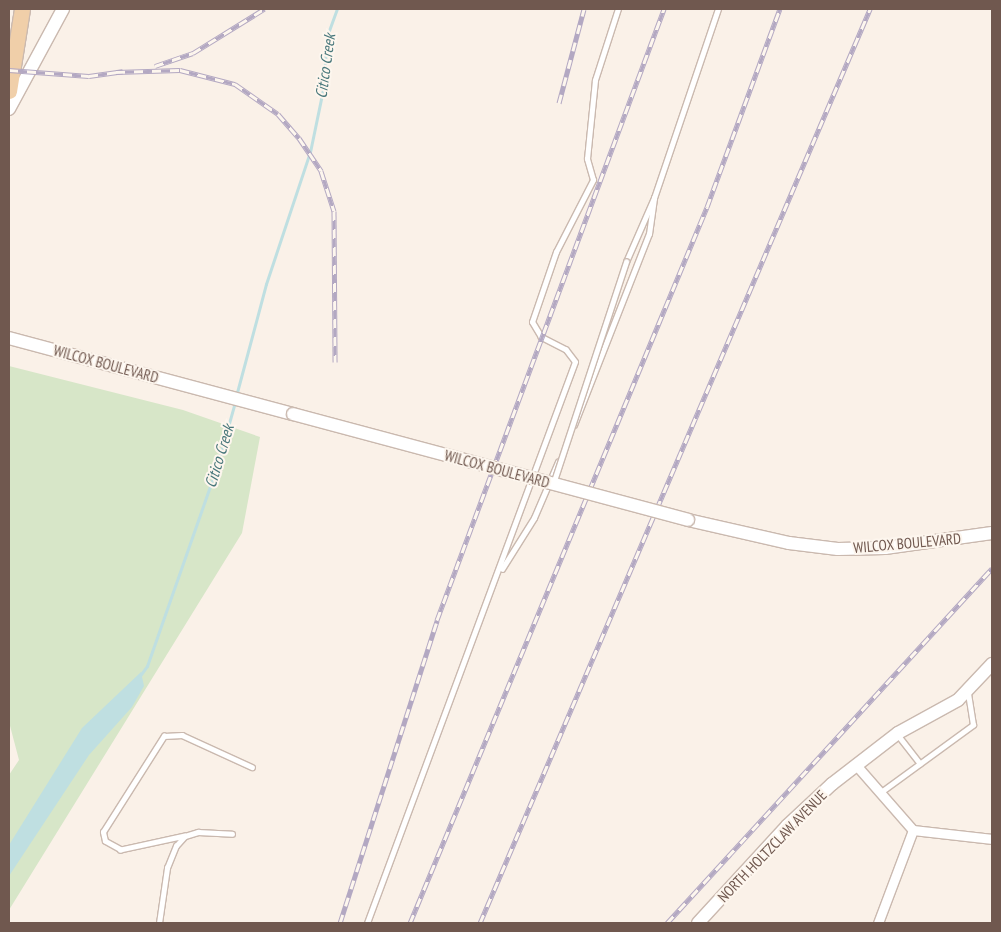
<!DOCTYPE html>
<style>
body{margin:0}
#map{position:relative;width:1001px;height:932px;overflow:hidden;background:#faf1e8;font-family:"PT Sans Narrow",sans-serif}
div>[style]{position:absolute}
.green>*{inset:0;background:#d7e6c8}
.water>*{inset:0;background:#bfdfe1}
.stream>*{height:3px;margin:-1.5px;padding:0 1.5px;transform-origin:1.5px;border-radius:1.5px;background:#bfdfe1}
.roads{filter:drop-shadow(1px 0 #cab9af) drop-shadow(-1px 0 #cab9af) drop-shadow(0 1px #cab9af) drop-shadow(0 -1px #cab9af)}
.lane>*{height:4.5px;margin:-2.25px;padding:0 2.25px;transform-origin:2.25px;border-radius:2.25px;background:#fff}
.street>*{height:9px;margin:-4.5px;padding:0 4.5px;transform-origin:4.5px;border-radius:4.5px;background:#fff}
.secondary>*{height:12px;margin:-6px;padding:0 6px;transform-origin:6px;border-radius:6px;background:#fff}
.primary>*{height:15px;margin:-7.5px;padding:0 7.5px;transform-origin:7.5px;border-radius:7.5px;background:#f0cfa9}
.rail>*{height:5px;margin-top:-2.5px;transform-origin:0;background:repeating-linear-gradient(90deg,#fdf6ee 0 9px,#b3a8c2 0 18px);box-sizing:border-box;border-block:1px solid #b3a8c2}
.bridges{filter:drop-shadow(1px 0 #cab9af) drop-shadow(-1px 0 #cab9af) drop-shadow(0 1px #cab9af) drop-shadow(0 -1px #cab9af)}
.lane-bridge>*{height:4.5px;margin:-2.25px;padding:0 2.25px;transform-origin:2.25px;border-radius:2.25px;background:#fff}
.secondary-bridge>*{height:12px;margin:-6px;padding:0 6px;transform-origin:6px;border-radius:6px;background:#fff}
span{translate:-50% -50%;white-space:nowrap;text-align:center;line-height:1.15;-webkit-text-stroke:4px #fdf6ee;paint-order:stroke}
.street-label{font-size:15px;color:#70584f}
.water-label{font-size:16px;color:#48777b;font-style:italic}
.frame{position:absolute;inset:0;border:10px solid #70584f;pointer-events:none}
</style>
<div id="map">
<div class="green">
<div style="clip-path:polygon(9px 366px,183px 410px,260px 437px,242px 533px,9px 910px,9px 775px,19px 760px,9px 722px)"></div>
</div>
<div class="water">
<div style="clip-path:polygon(141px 672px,144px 686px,132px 707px,89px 755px,9px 876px,9px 845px,82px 728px)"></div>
</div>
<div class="stream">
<div style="left:236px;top:396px;width:116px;rotate:-75deg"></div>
<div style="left:266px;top:284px;width:139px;rotate:-71.6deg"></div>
<div style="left:310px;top:152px;width:64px;rotate:-78.3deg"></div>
<div style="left:323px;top:89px;width:53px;rotate:-85.7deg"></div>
<div style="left:327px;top:36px;width:29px;rotate:-70deg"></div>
<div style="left:139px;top:677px;width:14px;rotate:-54deg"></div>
<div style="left:147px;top:666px;width:212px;rotate:-70.7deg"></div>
<div style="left:217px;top:466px;width:66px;rotate:-74.3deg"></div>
</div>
<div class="roads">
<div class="lane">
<div style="left:626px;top:262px;width:70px;rotate:-66.4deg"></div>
<div style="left:654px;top:198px;width:200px;rotate:-71.3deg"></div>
<div style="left:574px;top:425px;width:205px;rotate:-68.6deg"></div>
<div style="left:649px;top:234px;width:36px;rotate:-82deg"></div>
<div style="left:502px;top:569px;width:60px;rotate:-57.9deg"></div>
<div style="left:534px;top:518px;width:61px;rotate:-66.8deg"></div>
<div style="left:898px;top:735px;width:36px;rotate:52deg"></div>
<div style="left:881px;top:792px;width:114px;rotate:-36.1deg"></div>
<div style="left:973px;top:725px;width:31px;rotate:-99deg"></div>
<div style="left:185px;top:836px;width:66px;rotate:167.7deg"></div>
<div style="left:121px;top:850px;width:18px;rotate:-151deg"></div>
<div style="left:105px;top:841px;width:9px;rotate:-103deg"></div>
<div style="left:103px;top:832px;width:114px;rotate:-57.6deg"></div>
<div style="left:164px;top:736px;width:18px;rotate:-3deg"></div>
<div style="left:182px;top:735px;width:77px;rotate:24.6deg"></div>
<div style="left:159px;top:923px;width:56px;rotate:-81.7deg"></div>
<div style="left:167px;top:868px;width:24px;rotate:-68deg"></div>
<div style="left:176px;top:846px;width:13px;rotate:-48deg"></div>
<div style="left:185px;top:836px;width:14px;rotate:-17deg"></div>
<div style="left:198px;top:832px;width:34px;rotate:3deg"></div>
<div style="left:367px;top:923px;width:598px;rotate:-69.66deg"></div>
<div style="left:575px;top:362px;width:15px;rotate:-127deg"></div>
<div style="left:566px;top:350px;width:28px;rotate:-153deg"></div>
<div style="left:541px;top:337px;width:17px;rotate:-121deg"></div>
<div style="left:532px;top:322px;width:74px;rotate:-71.1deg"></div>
<div style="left:556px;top:252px;width:81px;rotate:-62.8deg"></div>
<div style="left:593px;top:180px;width:22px;rotate:-106deg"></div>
<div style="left:587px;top:159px;width:79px;rotate:-84.2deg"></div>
<div style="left:595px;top:80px;width:75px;rotate:-72.1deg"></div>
</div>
<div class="street">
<div style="left:856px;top:765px;width:86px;rotate:48.8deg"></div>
<div style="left:913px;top:830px;width:80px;rotate:6.5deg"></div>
<div style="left:878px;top:923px;width:99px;rotate:-69.4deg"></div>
</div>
<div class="secondary">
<div style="left:9px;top:109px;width:114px;rotate:-61.6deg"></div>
<div style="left:9px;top:338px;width:294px;rotate:15deg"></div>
<div style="left:688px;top:520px;width:104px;rotate:12.8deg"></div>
<div style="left:789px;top:543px;width:49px;rotate:7deg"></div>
<div style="left:838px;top:549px;width:47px;rotate:-1.2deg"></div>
<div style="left:885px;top:548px;width:108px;rotate:-8deg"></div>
<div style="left:698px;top:923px;width:132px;rotate:-47.5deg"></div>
<div style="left:787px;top:826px;width:62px;rotate:-43deg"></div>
<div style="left:832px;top:784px;width:83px;rotate:-37.7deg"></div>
<div style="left:898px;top:733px;width:68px;rotate:-28.8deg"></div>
<div style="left:958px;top:700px;width:50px;rotate:-46.6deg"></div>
</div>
<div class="primary">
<div style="left:9px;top:91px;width:83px;rotate:-81deg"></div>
</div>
</div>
<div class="rail">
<div style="left:155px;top:66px;width:40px;rotate:-18.9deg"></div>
<div style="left:193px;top:53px;width:84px;rotate:-31.8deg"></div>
<div style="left:9px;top:70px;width:80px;rotate:4.3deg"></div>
<div style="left:89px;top:76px;width:34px;rotate:-8deg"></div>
<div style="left:116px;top:72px;width:64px;rotate:-1.8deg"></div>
<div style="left:180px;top:70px;width:57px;rotate:14.3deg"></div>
<div style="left:235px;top:84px;width:52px;rotate:34.9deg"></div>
<div style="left:278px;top:114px;width:32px;rotate:49deg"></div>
<div style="left:299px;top:138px;width:40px;rotate:56deg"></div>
<div style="left:321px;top:171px;width:42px;rotate:72deg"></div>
<div style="left:334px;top:211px;width:151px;rotate:89.6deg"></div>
<div style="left:559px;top:103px;width:97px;rotate:-75.1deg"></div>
<div style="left:340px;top:923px;width:318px;rotate:-72.2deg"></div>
<div style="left:437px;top:620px;width:652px;rotate:-69.62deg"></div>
<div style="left:410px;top:923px;width:775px;rotate:-67.47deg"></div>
<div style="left:707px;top:207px;width:211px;rotate:-69.8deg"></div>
<div style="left:480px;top:923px;width:994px;rotate:-66.89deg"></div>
<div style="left:667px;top:923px;width:481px;rotate:-47.5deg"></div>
</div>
<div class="bridges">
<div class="lane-bridge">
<div style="left:553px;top:484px;width:234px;rotate:-71.8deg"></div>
</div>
<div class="secondary-bridge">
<div style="left:293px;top:414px;width:409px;rotate:15deg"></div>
</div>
</div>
<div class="street-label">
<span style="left:106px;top:364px;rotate:15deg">WILCOX BOULEVARD</span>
<span style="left:497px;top:469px;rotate:15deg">WILCOX BOULEVARD</span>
<span style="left:907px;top:543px;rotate:-5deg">WILCOX BOULEVARD</span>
<span style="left:772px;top:846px;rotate:-46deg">NORTH HOLTZCLAW AVENUE</span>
</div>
<div class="water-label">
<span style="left:325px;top:66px;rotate:-82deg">Citico Creek</span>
<span style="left:219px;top:456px;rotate:-73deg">Citico Creek</span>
</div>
<div class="frame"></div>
</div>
